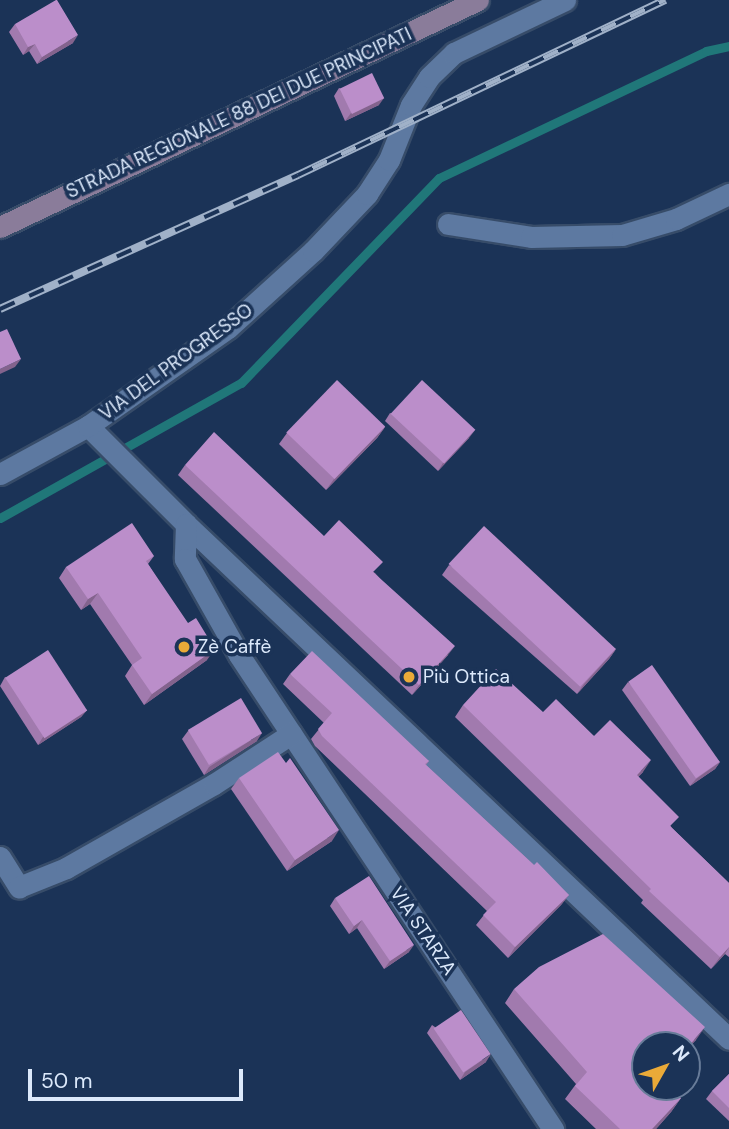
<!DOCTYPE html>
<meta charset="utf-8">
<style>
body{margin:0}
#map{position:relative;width:729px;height:1129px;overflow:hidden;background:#1b3357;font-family:"DM Sans",sans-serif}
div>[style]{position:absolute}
.stream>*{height:9px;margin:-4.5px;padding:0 4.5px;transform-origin:4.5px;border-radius:4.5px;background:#207779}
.roads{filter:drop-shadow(2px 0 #374c69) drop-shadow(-2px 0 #374c69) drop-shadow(0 2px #374c69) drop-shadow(0 -2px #374c69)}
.street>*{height:21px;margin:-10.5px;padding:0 10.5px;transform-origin:10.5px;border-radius:10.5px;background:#5d79a1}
.secondary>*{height:21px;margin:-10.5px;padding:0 10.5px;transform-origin:10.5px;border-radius:10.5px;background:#8a7c9a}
.rail>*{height:8px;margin-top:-4px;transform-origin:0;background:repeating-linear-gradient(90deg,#1b3357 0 16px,#a0b1c8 0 32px);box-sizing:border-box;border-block:2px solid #a0b1c8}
.wall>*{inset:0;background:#a17aae}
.shaded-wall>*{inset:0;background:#83638d}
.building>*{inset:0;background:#bb8eca;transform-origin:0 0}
.dots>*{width:19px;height:19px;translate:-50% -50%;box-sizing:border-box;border:4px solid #1b3357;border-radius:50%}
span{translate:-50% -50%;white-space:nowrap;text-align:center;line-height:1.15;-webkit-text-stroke:7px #1b3357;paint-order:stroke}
.street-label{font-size:19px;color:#dce9fb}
.poi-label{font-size:19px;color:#dce9fb}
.left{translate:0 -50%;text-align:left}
.north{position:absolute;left:631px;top:1031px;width:70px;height:70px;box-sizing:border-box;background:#1b3357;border:2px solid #687c99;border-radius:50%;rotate:50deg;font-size:19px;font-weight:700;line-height:28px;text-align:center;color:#dce9fb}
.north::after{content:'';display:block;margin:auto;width:24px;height:32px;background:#eaaa38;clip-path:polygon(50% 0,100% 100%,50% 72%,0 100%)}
.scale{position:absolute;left:28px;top:1069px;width:215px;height:32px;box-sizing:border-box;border:4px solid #dce9fb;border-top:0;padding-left:9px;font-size:21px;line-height:24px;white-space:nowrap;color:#dce9fb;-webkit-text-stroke:5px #1b3357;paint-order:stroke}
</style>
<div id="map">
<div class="stream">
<div style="left:0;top:518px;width:276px;rotate:-29.3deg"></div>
<div style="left:241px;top:383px;width:285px;rotate:-46deg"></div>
<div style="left:439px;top:178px;width:296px;rotate:-25.4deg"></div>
<div style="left:706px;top:51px;width:24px;rotate:-12deg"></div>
</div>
<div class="roads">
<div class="street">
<div style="left:448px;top:224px;width:84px;rotate:8.9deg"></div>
<div style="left:531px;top:237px;width:91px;rotate:-1.3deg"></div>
<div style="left:622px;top:235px;width:56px;rotate:-16.5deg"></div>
<div style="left:676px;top:219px;width:59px;rotate:-25.3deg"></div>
<div style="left:88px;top:426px;width:139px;rotate:45deg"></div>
<div style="left:186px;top:524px;width:748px;rotate:43.48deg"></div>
<div style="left:0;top:474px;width:100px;rotate:-28.6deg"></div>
<div style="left:88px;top:426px;width:171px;rotate:-35deg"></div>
<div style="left:228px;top:328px;width:115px;rotate:-42.2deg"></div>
<div style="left:313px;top:251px;width:79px;rotate:-46.5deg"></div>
<div style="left:367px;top:194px;width:40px;rotate:-57.1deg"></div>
<div style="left:389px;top:160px;width:59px;rotate:-68.2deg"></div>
<div style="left:411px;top:105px;width:33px;rotate:-57deg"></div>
<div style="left:429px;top:77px;width:35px;rotate:-44deg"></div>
<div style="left:454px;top:53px;width:123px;rotate:-25.5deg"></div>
<div style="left:186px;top:524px;width:35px;rotate:92deg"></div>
<div style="left:185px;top:559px;width:110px;rotate:60.6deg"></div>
<div style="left:239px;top:655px;width:569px;rotate:56.48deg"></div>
<div style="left:0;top:857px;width:36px;rotate:58deg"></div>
<div style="left:19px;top:887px;width:51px;rotate:-22deg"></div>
<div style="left:66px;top:868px;width:170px;rotate:-29.6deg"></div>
<div style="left:214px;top:784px;width:92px;rotate:-33deg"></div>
</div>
<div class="secondary">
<div style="left:0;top:227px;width:529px;rotate:-25.4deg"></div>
</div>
</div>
<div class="rail">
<div style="left:0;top:309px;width:327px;rotate:-24.2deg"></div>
<div style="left:298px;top:175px;width:407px;rotate:-25.5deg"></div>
</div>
<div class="wall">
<div style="clip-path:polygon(15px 24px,73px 43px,37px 64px,29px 51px,23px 55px,9px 32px)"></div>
<div style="clip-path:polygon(339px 88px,379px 105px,345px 121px,334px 96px)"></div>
<div style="clip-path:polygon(390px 413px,469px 438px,438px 471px,385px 421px)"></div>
<div style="clip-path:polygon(385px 427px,377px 438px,326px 490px,279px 444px,287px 433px)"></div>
<div style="clip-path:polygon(185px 465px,375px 573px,448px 655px,412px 695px,178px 475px)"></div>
<div style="clip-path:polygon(154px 556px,148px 564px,207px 660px,144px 705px,125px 676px,132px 665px,90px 604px,81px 610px,59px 578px,66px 567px)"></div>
<div style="clip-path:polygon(449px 565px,616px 649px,609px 659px,577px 694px,442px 575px)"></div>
<div style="clip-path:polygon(290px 674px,429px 761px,426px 765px,534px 865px,569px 895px,561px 905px,508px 958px,476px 925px,487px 911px,315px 746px,311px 739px,324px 723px,283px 684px)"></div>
<div style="clip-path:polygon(5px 677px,87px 710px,81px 717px,38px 745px,0 686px)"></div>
<div style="clip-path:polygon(628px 682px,720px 762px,715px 769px,690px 786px,622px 690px)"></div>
<div style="clip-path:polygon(463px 705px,543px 712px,594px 736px,643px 772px,638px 777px,672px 828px,729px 883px,729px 957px,725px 954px,711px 969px,641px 903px,643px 900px,455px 717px)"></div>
<div style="clip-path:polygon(188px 731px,257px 741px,204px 775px,182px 739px)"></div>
<div style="clip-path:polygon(239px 778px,332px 841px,287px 871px,231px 789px)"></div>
<div style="clip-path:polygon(335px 898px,409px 952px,384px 969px,357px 928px,349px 934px,330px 906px)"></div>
<div style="clip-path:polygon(514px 989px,696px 1040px,645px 1087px,681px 1098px,671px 1112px,656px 1129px,596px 1129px,565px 1099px,576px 1084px,505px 1003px)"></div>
<div style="clip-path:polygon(432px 1025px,486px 1062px,460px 1080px,427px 1033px)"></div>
<div style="clip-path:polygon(729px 1074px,729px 1121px,706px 1099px,712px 1091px)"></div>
</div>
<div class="shaded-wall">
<div style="clip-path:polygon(78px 35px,73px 43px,37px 64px,42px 57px)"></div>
<div style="clip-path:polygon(35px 44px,29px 51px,23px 55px,28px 47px)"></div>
<div style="clip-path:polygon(384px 98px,379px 105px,345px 121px,351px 113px)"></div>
<div style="clip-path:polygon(21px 359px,15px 367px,0 374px,0 369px)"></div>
<div style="clip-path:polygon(385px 427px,377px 438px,326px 490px,334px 479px)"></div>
<div style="clip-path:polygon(475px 430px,469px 438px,438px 471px,443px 463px)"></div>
<div style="clip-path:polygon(98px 593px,90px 604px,81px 610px,88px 599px)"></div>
<div style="clip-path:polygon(455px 646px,448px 655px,412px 695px,419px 685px)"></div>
<div style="clip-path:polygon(215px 649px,207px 660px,144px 705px,152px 694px)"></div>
<div style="clip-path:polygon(616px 649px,609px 659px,577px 694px,584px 684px)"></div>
<div style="clip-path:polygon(87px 710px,81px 717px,38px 745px,43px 737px)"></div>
<div style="clip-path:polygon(262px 733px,257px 741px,204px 775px,209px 767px)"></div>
<div style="clip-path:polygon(651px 760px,643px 772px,628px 787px,637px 775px)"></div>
<div style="clip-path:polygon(720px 762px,715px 769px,690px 786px,696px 779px)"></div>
<div style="clip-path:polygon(339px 830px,332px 841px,287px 871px,295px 860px)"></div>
<div style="clip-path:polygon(569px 895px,561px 905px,508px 958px,515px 947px)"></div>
<div style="clip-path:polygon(362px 920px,357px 928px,349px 934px,354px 926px)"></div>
<div style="clip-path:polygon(414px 945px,409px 952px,384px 969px,390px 961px)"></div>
<div style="clip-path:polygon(729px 947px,725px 954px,711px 969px,720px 957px)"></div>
<div style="clip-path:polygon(705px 1027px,696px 1040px,687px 1050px,687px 1048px)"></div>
<div style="clip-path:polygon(491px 1054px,486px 1062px,460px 1080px,465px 1072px)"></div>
<div style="clip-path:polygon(681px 1098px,671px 1112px,656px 1129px,652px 1129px)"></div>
</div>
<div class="building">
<div style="clip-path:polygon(56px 0,57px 0,78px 35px,42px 57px,35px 44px,28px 47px,15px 24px)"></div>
<div style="left:372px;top:73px;width:28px;height:36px;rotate:64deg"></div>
<div style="clip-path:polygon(7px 329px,21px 359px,0 369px,0 332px)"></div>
<div style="left:337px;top:380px;width:67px;height:73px;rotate:44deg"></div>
<div style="left:422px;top:380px;width:73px;height:46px;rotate:43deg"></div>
<div style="clip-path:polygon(214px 432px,324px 536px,339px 520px,383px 562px,373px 572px,455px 646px,419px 685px,185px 465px)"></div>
<div style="clip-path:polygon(132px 523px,154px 556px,146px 561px,188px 623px,196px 618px,215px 649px,152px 694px,132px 665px,142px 658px,98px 593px,88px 599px,66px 567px)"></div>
<div style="left:484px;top:526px;width:180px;height:52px;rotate:43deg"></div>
<div style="left:48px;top:650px;width:72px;height:51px;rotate:57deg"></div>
<div style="clip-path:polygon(312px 651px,429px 761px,425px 764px,534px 865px,537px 862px,569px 895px,515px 947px,483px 915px,496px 902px,322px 736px,318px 729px,332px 713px,290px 674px)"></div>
<div style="left:652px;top:665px;width:118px;height:29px;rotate:55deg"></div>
<div style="clip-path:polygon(496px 669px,543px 712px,556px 699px,594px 736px,610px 720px,651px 760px,637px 775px,679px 817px,670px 826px,729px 883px,729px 947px,720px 957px,649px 891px,651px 889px,463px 705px)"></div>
<div style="left:241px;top:698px;width:41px;height:62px;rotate:59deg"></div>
<div style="clip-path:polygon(278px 752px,286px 763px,290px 758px,339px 830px,295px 860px,239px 778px)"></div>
<div style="clip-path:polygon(369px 876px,414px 945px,390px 961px,362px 920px,354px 926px,335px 898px)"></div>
<div style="clip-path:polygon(603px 934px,705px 1027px,687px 1048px,687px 1045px,645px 1045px,645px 1087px,667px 1087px,681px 1098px,652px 1129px,620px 1129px,575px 1086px,587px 1072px,514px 989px,539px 967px)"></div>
<div style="left:461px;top:1010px;width:53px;height:33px;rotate:56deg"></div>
<div style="clip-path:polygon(729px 1074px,729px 1108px,712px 1091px)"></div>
</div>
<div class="dots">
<div style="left:184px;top:647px;background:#eaaa38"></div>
<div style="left:409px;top:677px;background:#eaaa38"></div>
</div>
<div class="street-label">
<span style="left:239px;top:113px;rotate:-25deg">STRADA REGIONALE 88 DEI DUE PRINCIPATI</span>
<span style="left:176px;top:362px;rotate:-36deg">VIA DEL PROGRESSO</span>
<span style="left:423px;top:931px;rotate:56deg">VIA STARZA</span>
</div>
<div class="poi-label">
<span class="left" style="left:198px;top:647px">Zè Caffè</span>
<span class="left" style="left:423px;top:677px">Più Ottica</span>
</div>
<div class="north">N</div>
<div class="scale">50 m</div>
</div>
